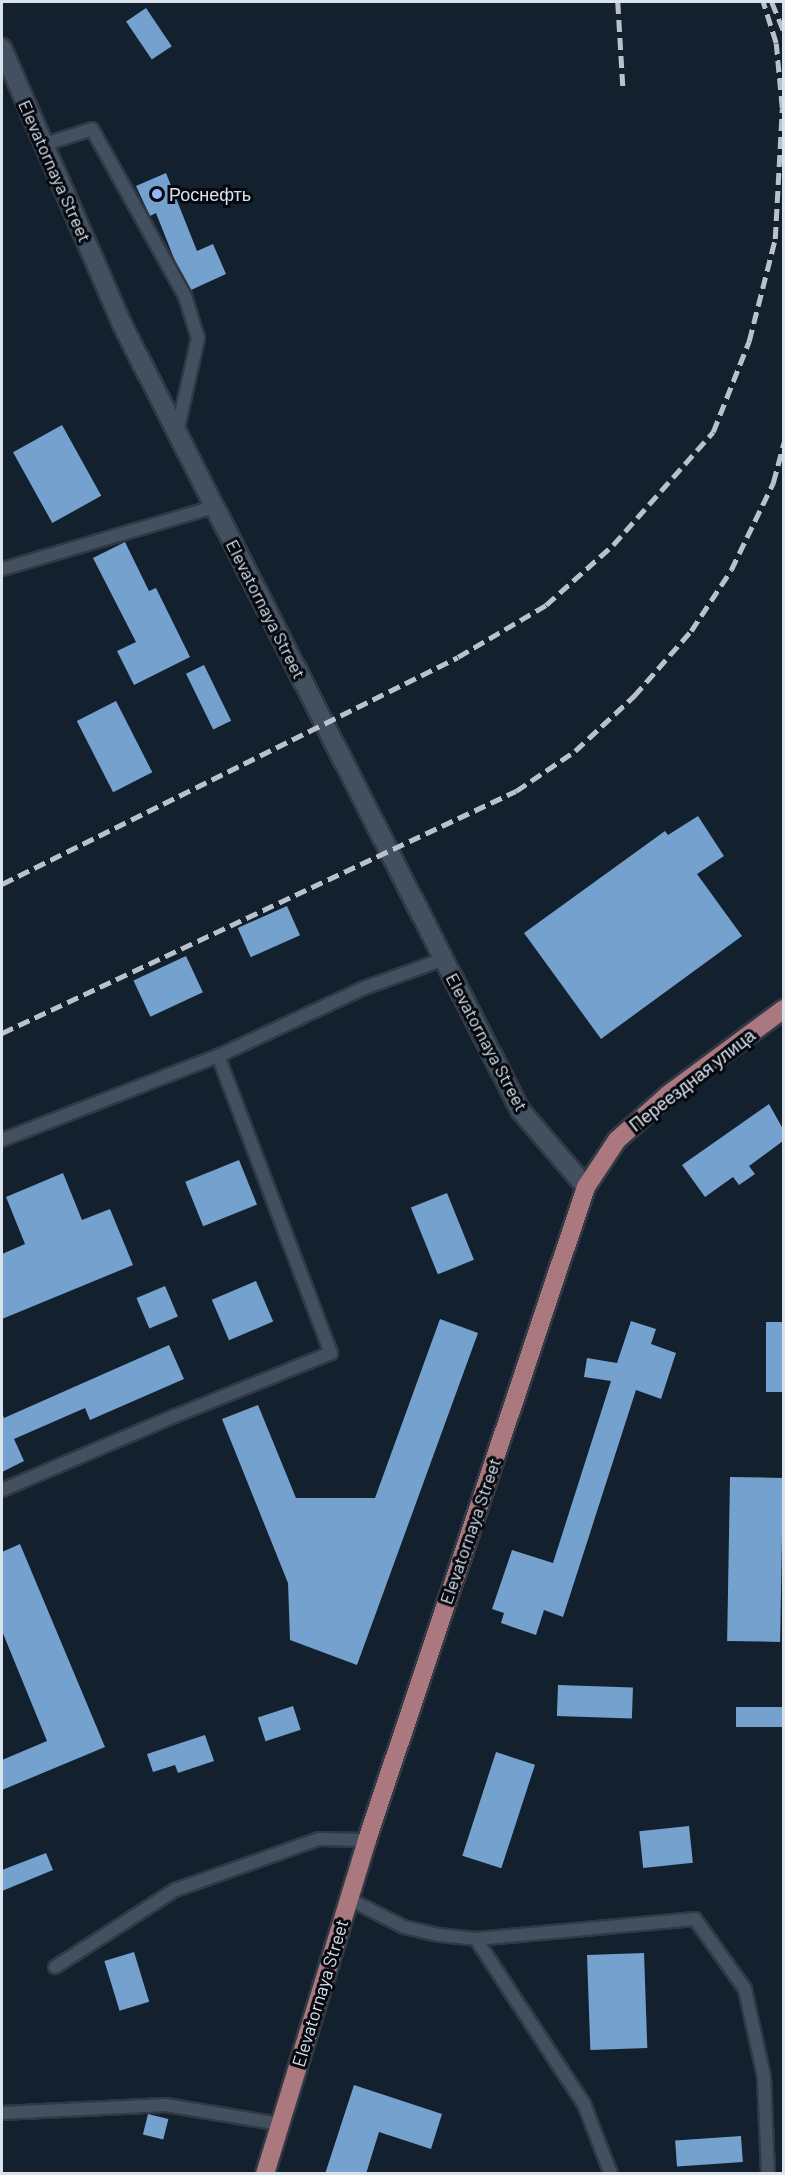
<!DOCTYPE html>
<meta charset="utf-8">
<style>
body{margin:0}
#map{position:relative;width:785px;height:2175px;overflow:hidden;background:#13202d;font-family:Barlow,sans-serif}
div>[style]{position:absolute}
.building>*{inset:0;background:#75a1cf;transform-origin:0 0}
.roads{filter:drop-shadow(2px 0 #313944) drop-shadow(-2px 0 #313944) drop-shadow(0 2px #313944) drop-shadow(0 -2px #313944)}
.lane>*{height:12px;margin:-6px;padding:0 6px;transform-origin:6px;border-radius:6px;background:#425060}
.street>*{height:18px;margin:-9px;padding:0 9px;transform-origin:9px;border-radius:9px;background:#425060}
.primary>*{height:18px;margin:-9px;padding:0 9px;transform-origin:9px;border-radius:9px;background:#ac787f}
.rail>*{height:4.5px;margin-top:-2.25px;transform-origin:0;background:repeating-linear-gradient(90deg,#b8c1cc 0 12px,transparent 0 18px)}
.dots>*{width:16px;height:16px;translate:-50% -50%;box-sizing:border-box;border:3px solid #05090f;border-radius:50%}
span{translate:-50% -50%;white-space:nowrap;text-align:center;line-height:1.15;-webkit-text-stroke:6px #05090f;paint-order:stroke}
.street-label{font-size:18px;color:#dae2ec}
.poi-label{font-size:18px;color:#dae2ec}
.left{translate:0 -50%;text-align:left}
.frame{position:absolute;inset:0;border:3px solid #dae2ec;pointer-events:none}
</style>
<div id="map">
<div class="building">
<div style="left:146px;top:8px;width:46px;height:24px;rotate:56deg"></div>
<div style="clip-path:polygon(166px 173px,197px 251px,213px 244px,226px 274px,191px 290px,175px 261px,156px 213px,150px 216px,136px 186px)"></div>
<div style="left:62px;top:425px;width:81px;height:56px;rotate:61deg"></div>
<div style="clip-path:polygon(125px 542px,149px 591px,156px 588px,190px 657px,134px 685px,117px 651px,136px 642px,93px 558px)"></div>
<div style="left:204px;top:665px;width:62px;height:20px;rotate:64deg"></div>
<div style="left:116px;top:701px;width:80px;height:44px;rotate:63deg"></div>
<div style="clip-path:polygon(698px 816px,724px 856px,697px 874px,742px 936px,601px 1039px,524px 933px,665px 831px,668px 835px)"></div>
<div style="left:287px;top:906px;width:32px;height:54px;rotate:66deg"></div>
<div style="left:186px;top:956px;width:40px;height:58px;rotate:65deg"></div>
<div style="clip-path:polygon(769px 1104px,783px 1129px,783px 1141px,749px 1166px,755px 1174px,739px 1185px,733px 1177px,705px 1197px,682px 1165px)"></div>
<div style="left:239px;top:1160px;width:48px;height:58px;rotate:68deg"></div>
<div style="clip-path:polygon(63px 1173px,82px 1220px,110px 1209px,133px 1265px,2px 1319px,2px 1254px,25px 1244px,6px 1197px)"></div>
<div style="left:447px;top:1193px;width:72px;height:39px;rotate:68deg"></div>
<div style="left:256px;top:1281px;width:44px;height:48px;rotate:67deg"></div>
<div style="left:165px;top:1286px;width:33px;height:31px;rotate:67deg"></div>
<div style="clip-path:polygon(440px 1319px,478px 1333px,357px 1665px,290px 1640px,288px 1583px,222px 1419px,258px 1405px,296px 1498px,375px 1498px)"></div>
<div style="clip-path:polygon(631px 1321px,656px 1329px,651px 1344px,676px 1353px,661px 1399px,636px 1390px,563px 1617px,544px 1610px,536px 1635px,501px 1623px,504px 1613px,492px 1609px,512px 1550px,553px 1563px,611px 1381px,584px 1377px,587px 1358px,617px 1363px)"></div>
<div style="left:766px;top:1322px;width:17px;height:70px"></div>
<div style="clip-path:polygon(169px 1345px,184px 1379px,90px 1420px,85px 1408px,14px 1439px,24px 1461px,2px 1472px,2px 1413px,4px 1418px)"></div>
<div style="left:730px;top:1477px;width:53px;height:164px;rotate:1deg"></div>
<div style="clip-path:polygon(20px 1544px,105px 1747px,2px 1790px,2px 1760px,47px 1741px,2px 1631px,2px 1552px)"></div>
<div style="left:558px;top:1685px;width:75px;height:31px;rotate:2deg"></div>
<div style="left:293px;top:1706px;width:25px;height:37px;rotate:72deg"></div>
<div style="left:736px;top:1707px;width:47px;height:20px"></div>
<div style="clip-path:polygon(205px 1735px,214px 1761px,178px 1773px,175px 1765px,153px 1772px,147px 1754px)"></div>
<div style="left:496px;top:1752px;width:41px;height:109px;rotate:18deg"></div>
<div style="left:689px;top:1826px;width:37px;height:50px;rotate:84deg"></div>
<div style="clip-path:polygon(46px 1853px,53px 1870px,2px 1891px,2px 1870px)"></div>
<div style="left:134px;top:1952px;width:52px;height:31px;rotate:73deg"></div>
<div style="left:644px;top:1953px;width:95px;height:57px;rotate:88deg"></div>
<div style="clip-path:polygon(354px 2085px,442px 2114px,431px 2149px,379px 2132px,366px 2174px,325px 2174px)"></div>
<div style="left:148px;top:2114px;width:21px;height:21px;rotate:14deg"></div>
<div style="left:741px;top:2136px;width:26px;height:66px;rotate:86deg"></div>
</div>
<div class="roads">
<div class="lane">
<div style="left:42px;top:145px;width:52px;rotate:-17.7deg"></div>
<div style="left:92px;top:129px;width:191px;rotate:60.9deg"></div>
<div style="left:185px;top:296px;width:44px;rotate:72.8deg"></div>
<div style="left:198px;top:338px;width:97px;rotate:102.5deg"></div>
<div style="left:2px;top:569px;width:221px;rotate:-16.3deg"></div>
<div style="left:2px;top:1140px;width:232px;rotate:-21.3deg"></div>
<div style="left:218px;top:1056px;width:161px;rotate:-25deg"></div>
<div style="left:364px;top:988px;width:85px;rotate:-19.9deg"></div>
<div style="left:2px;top:1490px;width:188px;rotate:-23.2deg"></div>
<div style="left:175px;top:1416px;width:168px;rotate:-22deg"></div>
<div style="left:331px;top:1353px;width:318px;rotate:-110.8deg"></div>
<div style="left:349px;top:1899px;width:62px;rotate:27deg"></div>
<div style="left:404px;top:1927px;width:36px;rotate:13deg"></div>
<div style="left:439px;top:1935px;width:37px;rotate:6deg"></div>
<div style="left:476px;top:1939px;width:220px;rotate:-5.2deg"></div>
<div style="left:695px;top:1919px;width:86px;rotate:54.5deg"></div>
<div style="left:745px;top:1989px;width:90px;rotate:77.8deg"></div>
<div style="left:764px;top:2077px;width:97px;rotate:87.6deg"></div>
<div style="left:476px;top:1939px;width:197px;rotate:56.8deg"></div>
<div style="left:584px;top:2104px;width:75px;rotate:68.9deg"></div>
<div style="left:55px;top:1967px;width:143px;rotate:-32.7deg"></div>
<div style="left:175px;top:1890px;width:153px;rotate:-19.5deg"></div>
<div style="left:319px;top:1839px;width:48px;rotate:1.2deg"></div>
<div style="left:2px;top:2113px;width:164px;rotate:-2.8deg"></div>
<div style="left:166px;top:2105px;width:116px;rotate:9.5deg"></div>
</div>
<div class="street">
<div style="left:2px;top:48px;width:301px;rotate:66.5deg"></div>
<div style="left:122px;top:324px;width:881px;rotate:63.14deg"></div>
<div style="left:520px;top:1110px;width:101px;rotate:49.4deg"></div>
</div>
<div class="primary">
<div style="left:265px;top:2174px;width:349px;rotate:-73deg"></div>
<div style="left:367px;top:1840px;width:689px;rotate:-71.46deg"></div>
<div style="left:586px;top:1187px;width:56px;rotate:-56.6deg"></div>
<div style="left:617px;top:1140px;width:69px;rotate:-41.5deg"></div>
<div style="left:669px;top:1094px;width:143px;rotate:-36.5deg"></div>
</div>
</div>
<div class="rail">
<div style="left:618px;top:2px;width:84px;rotate:86.6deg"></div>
<div style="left:772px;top:2px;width:31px;rotate:68deg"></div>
<div style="left:2px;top:884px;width:509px;rotate:-26.46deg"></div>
<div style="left:458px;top:657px;width:102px;rotate:-30.6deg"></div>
<div style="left:546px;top:605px;width:90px;rotate:-41.8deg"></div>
<div style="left:613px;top:545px;width:151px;rotate:-48.5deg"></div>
<div style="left:713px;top:432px;width:98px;rotate:-68.4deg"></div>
<div style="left:749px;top:341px;width:105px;rotate:-75.7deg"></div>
<div style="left:775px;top:239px;width:131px;rotate:-86.9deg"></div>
<div style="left:782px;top:108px;width:65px;rotate:-95.3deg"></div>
<div style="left:776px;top:43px;width:43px;rotate:-107.6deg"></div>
<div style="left:2px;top:1033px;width:568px;rotate:-25.21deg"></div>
<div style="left:516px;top:791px;width:71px;rotate:-34.1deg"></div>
<div style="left:575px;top:751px;width:81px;rotate:-43deg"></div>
<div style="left:634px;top:696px;width:86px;rotate:-48.8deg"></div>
<div style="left:691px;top:631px;width:73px;rotate:-56.7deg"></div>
<div style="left:731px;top:570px;width:97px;rotate:-64.2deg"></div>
<div style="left:773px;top:483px;width:42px;rotate:-75deg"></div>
</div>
<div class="dots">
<div style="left:157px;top:194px;background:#92b7fd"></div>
</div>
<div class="street-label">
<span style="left:55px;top:171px;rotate:66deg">Elevatornaya Street</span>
<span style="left:266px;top:609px;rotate:63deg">Elevatornaya Street</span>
<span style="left:487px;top:1042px;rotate:62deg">Elevatornaya Street</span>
<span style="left:692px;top:1080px;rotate:-38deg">Переездная улица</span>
<span style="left:470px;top:1531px;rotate:-71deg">Elevatornaya Street</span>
<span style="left:320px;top:1993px;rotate:-73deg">Elevatornaya Street</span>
</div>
<div class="poi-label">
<span class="left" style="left:169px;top:194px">Роснефть</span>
</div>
<div class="frame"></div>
</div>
